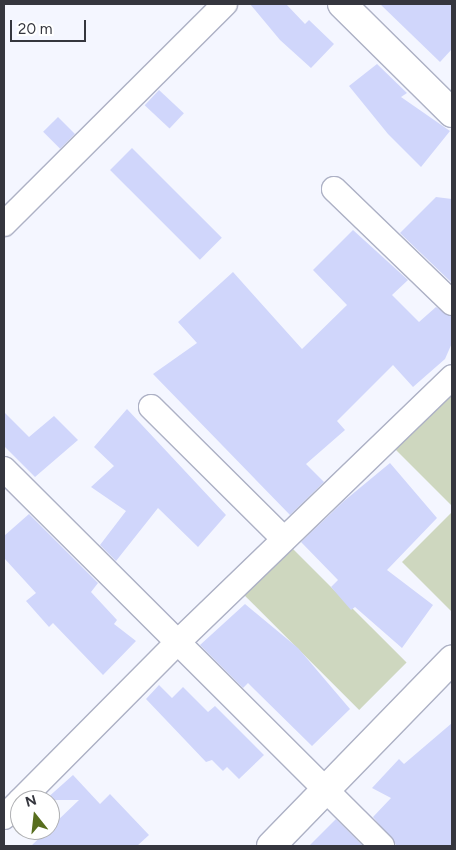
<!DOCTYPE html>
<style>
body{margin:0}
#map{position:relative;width:456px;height:850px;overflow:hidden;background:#f4f6ff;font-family:Figtree,sans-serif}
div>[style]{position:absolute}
.green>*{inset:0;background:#ced7bf;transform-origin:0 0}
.building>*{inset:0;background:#d0d6fb;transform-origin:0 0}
.roads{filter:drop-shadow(1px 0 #adb1c5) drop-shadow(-1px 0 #adb1c5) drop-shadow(0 1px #adb1c5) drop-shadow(0 -1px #adb1c5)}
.minor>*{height:24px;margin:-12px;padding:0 12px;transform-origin:12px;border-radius:12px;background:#fff}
.tertiary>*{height:28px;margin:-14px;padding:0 14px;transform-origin:14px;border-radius:14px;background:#fff}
span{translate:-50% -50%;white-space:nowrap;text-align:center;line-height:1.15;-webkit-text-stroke:4.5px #fff;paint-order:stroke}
.frame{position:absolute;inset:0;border:5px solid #35363e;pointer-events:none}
.north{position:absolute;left:10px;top:790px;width:50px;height:50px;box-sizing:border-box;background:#fff;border:1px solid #aeafb2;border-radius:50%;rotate:344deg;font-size:14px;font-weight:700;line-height:20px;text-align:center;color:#35363e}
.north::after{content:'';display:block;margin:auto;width:18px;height:22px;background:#586e1e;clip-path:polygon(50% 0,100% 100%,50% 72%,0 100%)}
.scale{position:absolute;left:10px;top:20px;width:76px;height:22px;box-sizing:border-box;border:2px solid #35363e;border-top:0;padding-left:6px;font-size:15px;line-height:18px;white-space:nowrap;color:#35363e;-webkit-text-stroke:4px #fff;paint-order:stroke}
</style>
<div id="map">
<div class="green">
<div style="clip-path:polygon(452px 389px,452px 506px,393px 447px)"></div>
<div style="clip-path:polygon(452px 512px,452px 612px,402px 562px)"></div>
<div style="left:292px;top:548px;width:162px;height:67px;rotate:45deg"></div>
</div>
<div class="building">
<div style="clip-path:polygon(250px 4px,286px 4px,305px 24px,309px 20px,334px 44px,311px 68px,280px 40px)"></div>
<div style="clip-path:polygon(380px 4px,452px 4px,452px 49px,440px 62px)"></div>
<div style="clip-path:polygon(377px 64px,407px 93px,401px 97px,450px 131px,421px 167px,388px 134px,349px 86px)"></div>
<div style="left:159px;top:90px;width:34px;height:21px;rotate:43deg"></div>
<div style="left:58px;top:117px;width:24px;height:21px;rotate:45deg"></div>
<div style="left:132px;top:148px;width:127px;height:31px;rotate:45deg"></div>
<div style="clip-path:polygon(436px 197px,452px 199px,452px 283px,400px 233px)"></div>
<div style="clip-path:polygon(353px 230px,408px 280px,392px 295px,419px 322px,436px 307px,452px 316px,452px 343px,445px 359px,413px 387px,393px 365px,337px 421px,345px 430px,306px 464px,324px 482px,290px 515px,153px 374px,197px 343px,178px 322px,233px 272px,302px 349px,347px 305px,313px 270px)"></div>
<div style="clip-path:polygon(127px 409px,226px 515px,198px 547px,158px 508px,116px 561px,100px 545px,126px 511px,91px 487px,114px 466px,94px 447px)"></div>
<div style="clip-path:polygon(4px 412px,29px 437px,54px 416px,78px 440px,35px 477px,4px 446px)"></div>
<div style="clip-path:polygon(390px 463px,437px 518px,387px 570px,433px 605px,402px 648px,355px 607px,351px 610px,331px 587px,338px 580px,301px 542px,344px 501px)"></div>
<div style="clip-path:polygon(29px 514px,98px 583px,91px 592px,117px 620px,114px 624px,136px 641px,103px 675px,53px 623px,49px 627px,26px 601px,36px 593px,4px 558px,4px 536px)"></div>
<div style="clip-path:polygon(245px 604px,298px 648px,350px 709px,312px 746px,248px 683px,243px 688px,200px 645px)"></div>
<div style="clip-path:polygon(159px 685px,172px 698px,183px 687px,208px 712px,215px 706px,264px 755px,239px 779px,227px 767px,223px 771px,212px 760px,206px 762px,146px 699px)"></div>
<div style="clip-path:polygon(452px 723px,452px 846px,397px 846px,373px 817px,391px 798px,372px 788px,399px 759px,404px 764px)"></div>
<div style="clip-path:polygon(73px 775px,100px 804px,110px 794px,149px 835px,137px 846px,31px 846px,79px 800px,45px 800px)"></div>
<div style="clip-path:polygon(336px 819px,363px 846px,309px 846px)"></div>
</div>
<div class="roads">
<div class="minor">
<div style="left:334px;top:189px;width:164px;rotate:44deg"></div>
<div style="left:4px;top:224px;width:312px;rotate:-44.9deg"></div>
<div style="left:151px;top:407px;width:187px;rotate:44.8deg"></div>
<div style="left:4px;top:469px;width:534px;rotate:44.92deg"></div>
<div style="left:21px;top:800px;width:223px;rotate:-45.2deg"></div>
<div style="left:178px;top:642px;width:381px;rotate:-44deg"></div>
<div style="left:4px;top:817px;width:23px;rotate:-45deg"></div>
</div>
<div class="tertiary">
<div style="left:342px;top:4px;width:155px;rotate:44.7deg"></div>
<div style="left:271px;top:846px;width:260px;rotate:-45.8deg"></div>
</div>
</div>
<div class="frame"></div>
<div class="north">N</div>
<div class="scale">20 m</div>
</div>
